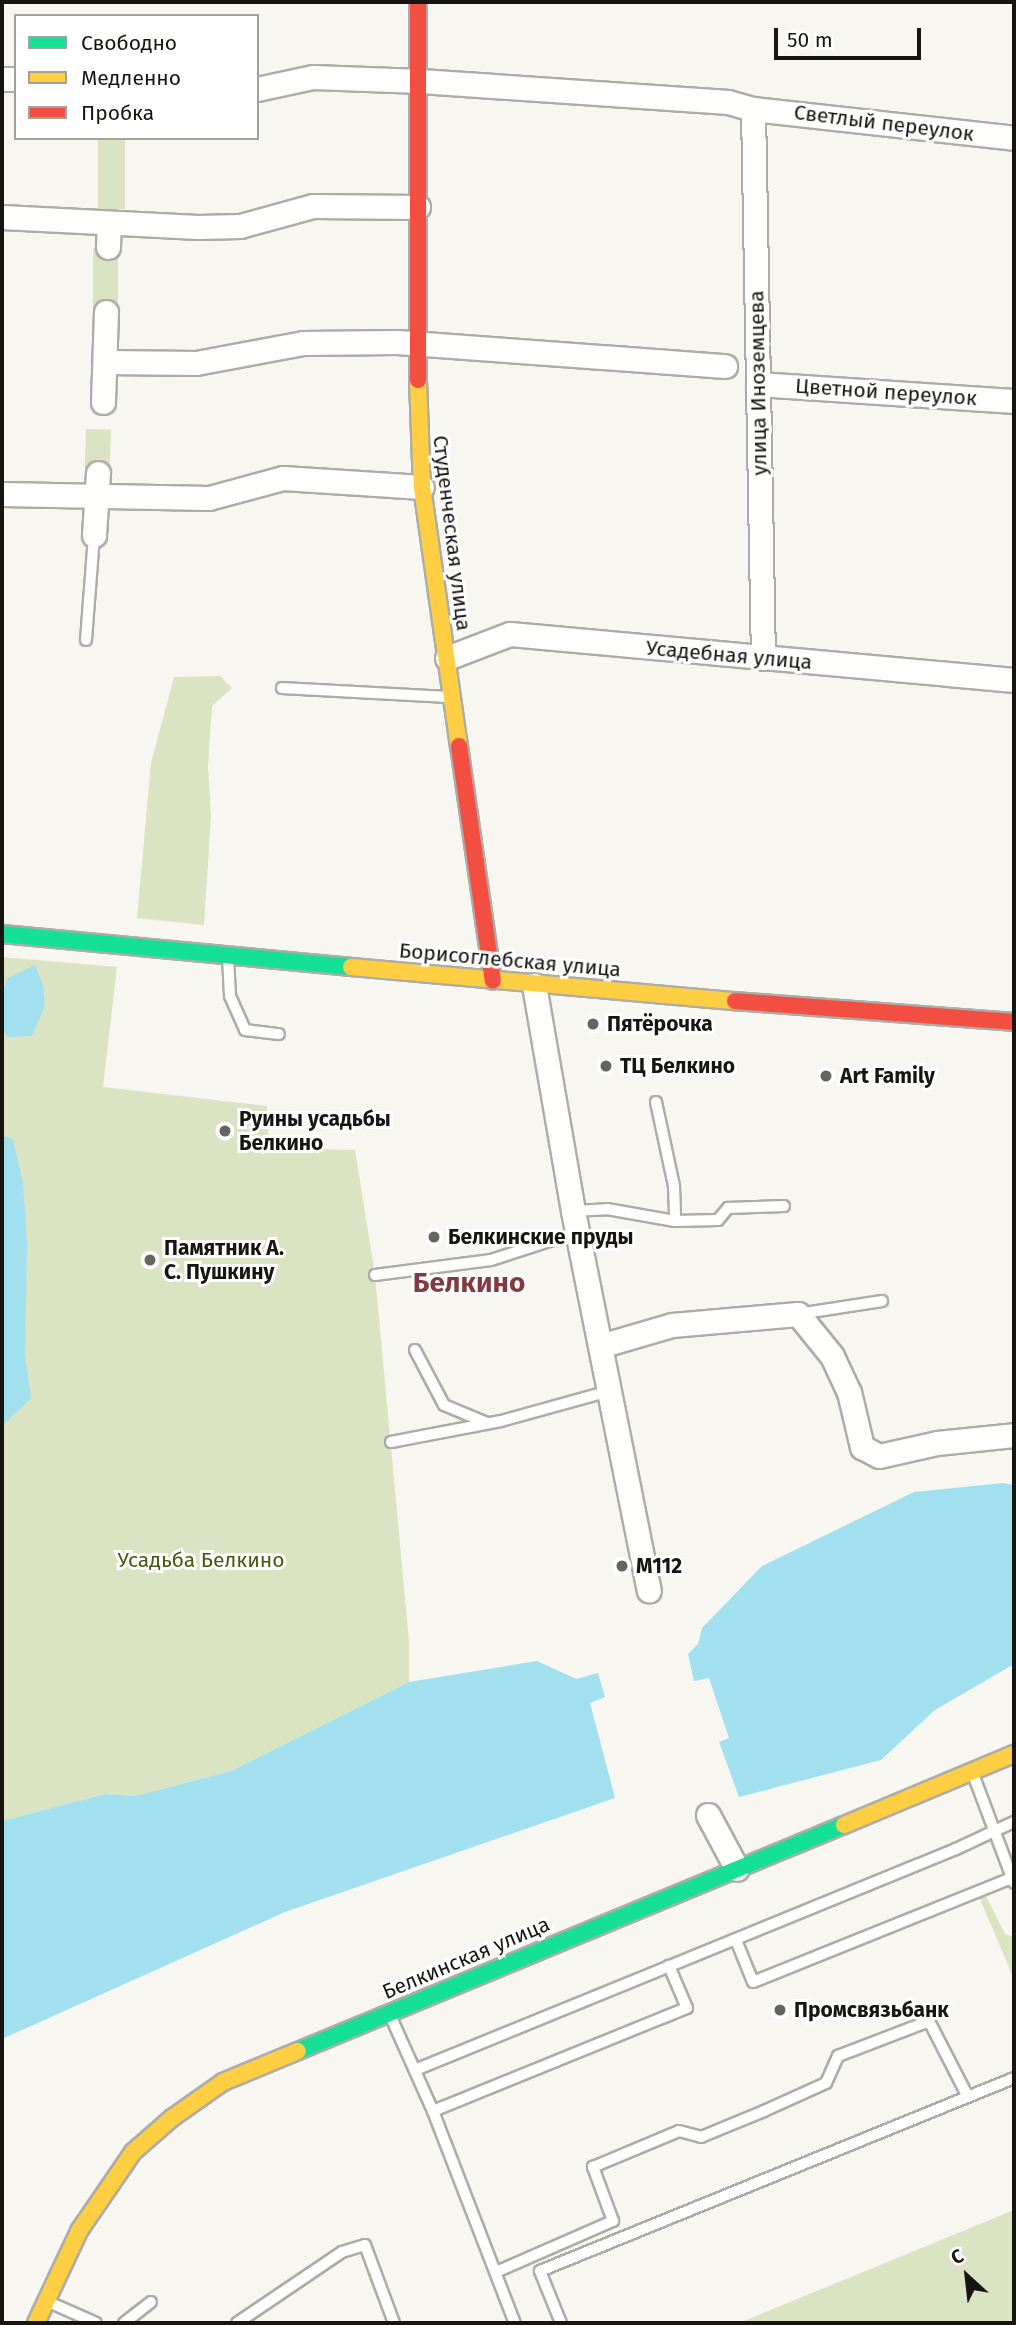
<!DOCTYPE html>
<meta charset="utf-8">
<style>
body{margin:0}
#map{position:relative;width:1016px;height:2325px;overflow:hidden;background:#f7f6f0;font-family:"Fira Sans",sans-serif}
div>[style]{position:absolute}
.green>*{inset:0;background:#dae3c2;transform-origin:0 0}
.water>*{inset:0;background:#a2e0ef}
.roads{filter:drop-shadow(2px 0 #adaca8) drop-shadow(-2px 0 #adaca8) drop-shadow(0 2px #adaca8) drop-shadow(0 -2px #adaca8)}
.lane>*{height:10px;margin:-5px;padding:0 5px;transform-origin:5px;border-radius:5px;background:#fefefd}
.street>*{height:23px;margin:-11.5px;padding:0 11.5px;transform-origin:11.5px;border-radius:11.5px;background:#fefefd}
.fast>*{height:16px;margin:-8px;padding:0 8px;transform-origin:8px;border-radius:8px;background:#16e098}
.slow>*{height:16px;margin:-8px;padding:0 8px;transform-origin:8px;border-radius:8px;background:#ffcf43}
.jam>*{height:16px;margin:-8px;padding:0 8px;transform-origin:8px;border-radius:8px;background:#f24e42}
.dots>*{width:19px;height:19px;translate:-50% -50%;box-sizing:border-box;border:4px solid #fff;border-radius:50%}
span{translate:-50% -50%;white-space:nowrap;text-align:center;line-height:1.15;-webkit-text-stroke:6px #fff;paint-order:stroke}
.street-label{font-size:21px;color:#161511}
.poi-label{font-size:21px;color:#161511;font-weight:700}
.left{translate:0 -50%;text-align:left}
.park-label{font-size:21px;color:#48590f}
.district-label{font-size:28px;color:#823a3f;font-weight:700}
.frame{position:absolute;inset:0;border:4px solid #161511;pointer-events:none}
.legend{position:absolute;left:14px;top:14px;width:245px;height:126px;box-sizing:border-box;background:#fff;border:2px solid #a2a1a0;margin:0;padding:9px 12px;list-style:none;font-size:21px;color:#161511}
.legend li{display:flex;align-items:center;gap:14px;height:35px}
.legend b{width:35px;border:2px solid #a2a1a0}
.north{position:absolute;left:932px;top:2241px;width:70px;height:70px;-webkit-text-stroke:5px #fff;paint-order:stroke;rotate:333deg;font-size:19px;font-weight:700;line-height:28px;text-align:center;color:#161511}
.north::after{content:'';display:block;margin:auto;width:24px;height:32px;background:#161511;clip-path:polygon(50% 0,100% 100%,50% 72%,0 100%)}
.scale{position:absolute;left:774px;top:28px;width:147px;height:32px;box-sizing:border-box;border:4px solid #161511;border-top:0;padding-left:9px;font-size:21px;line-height:24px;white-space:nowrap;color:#161511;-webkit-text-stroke:5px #fff;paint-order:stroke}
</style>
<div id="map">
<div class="green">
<div style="left:98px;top:138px;width:27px;height:71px"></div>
<div style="left:93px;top:248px;width:25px;height:60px"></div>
<div style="left:86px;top:429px;width:25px;height:39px;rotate:2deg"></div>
<div style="clip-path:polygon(220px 676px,232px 688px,212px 706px,208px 766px,211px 816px,204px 925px,137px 918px,151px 763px,174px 677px)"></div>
<div style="clip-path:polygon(2px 957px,117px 967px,103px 1087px,267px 1106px,269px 1148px,355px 1150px,375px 1275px,409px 1641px,409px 1682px,231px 1771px,135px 1796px,105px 1794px,2px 1821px)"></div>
<div style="clip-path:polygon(986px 1896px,1005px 1934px,1014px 1937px,1014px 1979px,980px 1899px)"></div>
<div style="clip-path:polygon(1014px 2210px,1014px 2323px,739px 2323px)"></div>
</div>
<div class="water">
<div style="clip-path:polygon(35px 965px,43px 985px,45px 1006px,32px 1036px,8px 1037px,2px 1028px,2px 992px,8px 978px)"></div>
<div style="clip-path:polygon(2px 1136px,13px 1139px,23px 1183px,27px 1244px,25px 1356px,31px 1398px,2px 1426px)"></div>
<div style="clip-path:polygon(1003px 1483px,1014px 1485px,1014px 1664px,935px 1710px,881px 1760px,739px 1797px,719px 1742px,729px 1738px,709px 1678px,694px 1681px,688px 1654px,698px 1644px,702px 1628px,762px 1566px,914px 1492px)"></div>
<div style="clip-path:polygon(537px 1661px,576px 1679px,598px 1673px,605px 1697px,590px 1703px,615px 1798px,285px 1912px,2px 2039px,2px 1821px,105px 1794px,135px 1796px,231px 1771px,409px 1682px)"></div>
</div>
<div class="roads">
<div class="lane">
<div style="left:86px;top:640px;width:105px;rotate:-85.6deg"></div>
<div style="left:282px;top:688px;width:166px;rotate:3.1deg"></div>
<div style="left:228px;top:957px;width:39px;rotate:87deg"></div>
<div style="left:230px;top:996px;width:37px;rotate:66deg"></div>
<div style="left:245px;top:1030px;width:34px;rotate:7deg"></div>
<div style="left:656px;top:1102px;width:86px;rotate:77.9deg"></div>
<div style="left:674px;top:1186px;width:35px;rotate:88deg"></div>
<div style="left:573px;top:1211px;width:34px;rotate:-3deg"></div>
<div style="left:607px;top:1209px;width:69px;rotate:10deg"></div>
<div style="left:675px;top:1221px;width:43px;rotate:-1.3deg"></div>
<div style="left:718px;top:1220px;width:16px;rotate:-50deg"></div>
<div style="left:728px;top:1208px;width:56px;rotate:-2deg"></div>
<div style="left:375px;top:1275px;width:117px;rotate:-7.4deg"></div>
<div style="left:491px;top:1260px;width:90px;rotate:-18deg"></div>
<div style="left:798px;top:1314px;width:85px;rotate:-8.8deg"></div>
<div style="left:415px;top:1350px;width:62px;rotate:62.2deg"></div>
<div style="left:444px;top:1405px;width:47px;rotate:22.7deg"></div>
<div style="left:391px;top:1442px;width:112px;rotate:-10.8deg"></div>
<div style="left:501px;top:1421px;width:112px;rotate:-15.5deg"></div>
<div style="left:973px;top:1774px;width:116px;rotate:69.4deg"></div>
<div style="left:736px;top:1940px;width:45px;rotate:68deg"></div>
<div style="left:753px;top:1982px;width:279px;rotate:-21.9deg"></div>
<div style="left:390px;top:2015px;width:105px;rotate:65.9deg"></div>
<div style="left:433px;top:2111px;width:227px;rotate:68.9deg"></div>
<div style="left:415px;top:2070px;width:584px;rotate:-22.22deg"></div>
<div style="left:956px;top:1849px;width:64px;rotate:-25deg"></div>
<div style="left:433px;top:2111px;width:274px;rotate:-22.1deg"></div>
<div style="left:687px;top:2008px;width:46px;rotate:-113.2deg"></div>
<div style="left:496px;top:2272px;width:128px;rotate:-23.6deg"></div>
<div style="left:613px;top:2221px;width:58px;rotate:-110.3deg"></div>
<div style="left:593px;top:2167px;width:93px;rotate:-22.7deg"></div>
<div style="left:679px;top:2131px;width:23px;rotate:15deg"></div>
<div style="left:701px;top:2137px;width:68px;rotate:-22.4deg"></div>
<div style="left:764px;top:2111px;width:68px;rotate:-24.3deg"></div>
<div style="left:826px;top:2083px;width:30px;rotate:-66deg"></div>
<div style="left:838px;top:2056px;width:97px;rotate:-21deg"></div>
<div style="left:929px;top:2021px;width:85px;rotate:62.8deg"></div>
<div style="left:51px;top:2303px;width:49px;rotate:24deg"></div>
<div style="left:124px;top:2323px;width:34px;rotate:-38deg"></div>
<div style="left:237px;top:2323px;width:127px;rotate:-34.1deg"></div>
<div style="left:342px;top:2252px;width:24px;rotate:-17deg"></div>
<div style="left:365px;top:2245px;width:83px;rotate:69.6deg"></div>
<div style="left:561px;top:2323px;width:56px;rotate:-112deg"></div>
<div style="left:540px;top:2271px;width:512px;rotate:-22.15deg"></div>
</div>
<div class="street">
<div style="left:2px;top:79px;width:14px"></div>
<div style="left:257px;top:89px;width:57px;rotate:-12.1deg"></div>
<div style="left:313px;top:77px;width:107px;rotate:2.1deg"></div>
<div style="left:420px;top:81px;width:309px;rotate:3.9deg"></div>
<div style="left:728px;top:102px;width:26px;rotate:16deg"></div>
<div style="left:753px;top:109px;width:263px;rotate:6.3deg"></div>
<div style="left:753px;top:109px;width:549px;rotate:88.96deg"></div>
<div style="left:2px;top:217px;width:196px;rotate:2.9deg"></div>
<div style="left:198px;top:227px;width:42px;rotate:-1.4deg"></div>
<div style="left:240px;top:226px;width:76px;rotate:-15.3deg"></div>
<div style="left:313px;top:206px;width:105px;rotate:0.5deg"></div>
<div style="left:108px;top:247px;width:24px;rotate:-88deg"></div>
<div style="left:105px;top:362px;width:91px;rotate:0.6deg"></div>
<div style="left:196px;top:363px;width:109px;rotate:-10.6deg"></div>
<div style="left:303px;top:343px;width:94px;rotate:-0.6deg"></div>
<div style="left:397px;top:342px;width:329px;rotate:4.2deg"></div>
<div style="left:758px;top:384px;width:257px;rotate:3.8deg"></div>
<div style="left:103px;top:402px;width:90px;rotate:-88.1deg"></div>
<div style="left:2px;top:494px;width:207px;rotate:1.1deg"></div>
<div style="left:209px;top:498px;width:77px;rotate:-15.1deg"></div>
<div style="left:283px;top:478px;width:139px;rotate:3.7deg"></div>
<div style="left:94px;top:535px;width:62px;rotate:-86.3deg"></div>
<div style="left:447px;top:658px;width:67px;rotate:-20.9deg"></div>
<div style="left:510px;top:634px;width:506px;rotate:5.21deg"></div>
<div style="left:534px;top:985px;width:229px;rotate:80.2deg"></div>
<div style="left:573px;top:1211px;width:387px;rotate:78.7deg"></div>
<div style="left:600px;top:1346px;width:75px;rotate:-16.3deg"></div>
<div style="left:672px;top:1325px;width:126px;rotate:-5deg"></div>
<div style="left:798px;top:1314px;width:54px;rotate:51deg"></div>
<div style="left:832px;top:1356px;width:40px;rotate:65deg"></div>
<div style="left:849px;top:1392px;width:57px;rotate:76.7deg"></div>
<div style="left:862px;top:1447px;width:19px;rotate:28deg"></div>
<div style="left:879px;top:1456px;width:59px;rotate:-12.6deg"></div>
<div style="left:937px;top:1443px;width:77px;rotate:-5.9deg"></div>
<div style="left:708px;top:1815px;width:61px;rotate:61.8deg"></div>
</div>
<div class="fast">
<div style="left:2px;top:934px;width:351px;rotate:5.4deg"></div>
<div style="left:298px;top:2051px;width:591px;rotate:-22.49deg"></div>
</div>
<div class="slow">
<div style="left:418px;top:380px;width:107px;rotate:87.9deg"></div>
<div style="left:422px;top:487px;width:262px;rotate:81.9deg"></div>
<div style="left:351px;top:967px;width:386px;rotate:5.1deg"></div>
<div style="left:844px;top:1825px;width:184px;rotate:-22.7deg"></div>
<div style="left:36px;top:2323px;width:102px;rotate:-64.9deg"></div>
<div style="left:79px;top:2231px;width:96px;rotate:-55.6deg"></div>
<div style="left:133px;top:2152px;width:52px;rotate:-41.1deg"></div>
<div style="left:172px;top:2118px;width:62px;rotate:-35.2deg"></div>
<div style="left:223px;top:2082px;width:81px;rotate:-22.5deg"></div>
</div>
<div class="jam">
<div style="left:418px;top:2px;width:378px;rotate:90deg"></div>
<div style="left:459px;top:746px;width:237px;rotate:81.8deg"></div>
<div style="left:735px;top:1001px;width:280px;rotate:4.3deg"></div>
</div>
</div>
<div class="dots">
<div style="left:593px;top:1024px;background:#65645f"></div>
<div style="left:606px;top:1066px;background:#65645f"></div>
<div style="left:826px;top:1076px;background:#65645f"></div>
<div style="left:225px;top:1131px;background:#65645f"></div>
<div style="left:434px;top:1237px;background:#65645f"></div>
<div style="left:150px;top:1260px;background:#65645f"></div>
<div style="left:622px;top:1566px;background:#65645f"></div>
<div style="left:780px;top:2010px;background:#65645f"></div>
</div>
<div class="street-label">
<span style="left:884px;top:123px;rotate:7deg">Светлый переулок</span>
<span style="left:758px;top:383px;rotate:-91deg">улица Иноземцева</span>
<span style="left:886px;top:392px;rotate:4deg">Цветной переулок</span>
<span style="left:452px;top:533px;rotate:83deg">Студенческая улица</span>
<span style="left:729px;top:655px;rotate:5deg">Усадебная улица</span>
<span style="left:510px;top:960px;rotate:5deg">Борисоглебская улица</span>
<span style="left:466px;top:1958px;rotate:-23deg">Белкинская улица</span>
</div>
<div class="poi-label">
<span class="left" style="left:607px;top:1024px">Пятёрочка</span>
<span class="left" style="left:620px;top:1066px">ТЦ Белкино</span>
<span class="left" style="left:840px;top:1076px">Art Family</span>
<span class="left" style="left:239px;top:1131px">Руины усадьбы<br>Белкино</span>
<span class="left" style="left:448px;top:1237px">Белкинские пруды</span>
<span class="left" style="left:164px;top:1260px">Памятник А.<br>С. Пушкину</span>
<span class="left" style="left:636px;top:1566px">М112</span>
<span class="left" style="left:794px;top:2010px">Промсвязьбанк</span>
</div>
<div class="park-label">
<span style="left:201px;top:1560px">Усадьба Белкино</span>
</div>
<div class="district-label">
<span style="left:469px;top:1283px">Белкино</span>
</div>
<div class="frame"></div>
<ul class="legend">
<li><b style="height:9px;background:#16e098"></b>Свободно</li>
<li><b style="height:9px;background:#ffcf43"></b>Медленно</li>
<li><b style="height:9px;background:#f24e42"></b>Пробка</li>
</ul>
<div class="north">С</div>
<div class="scale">50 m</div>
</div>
